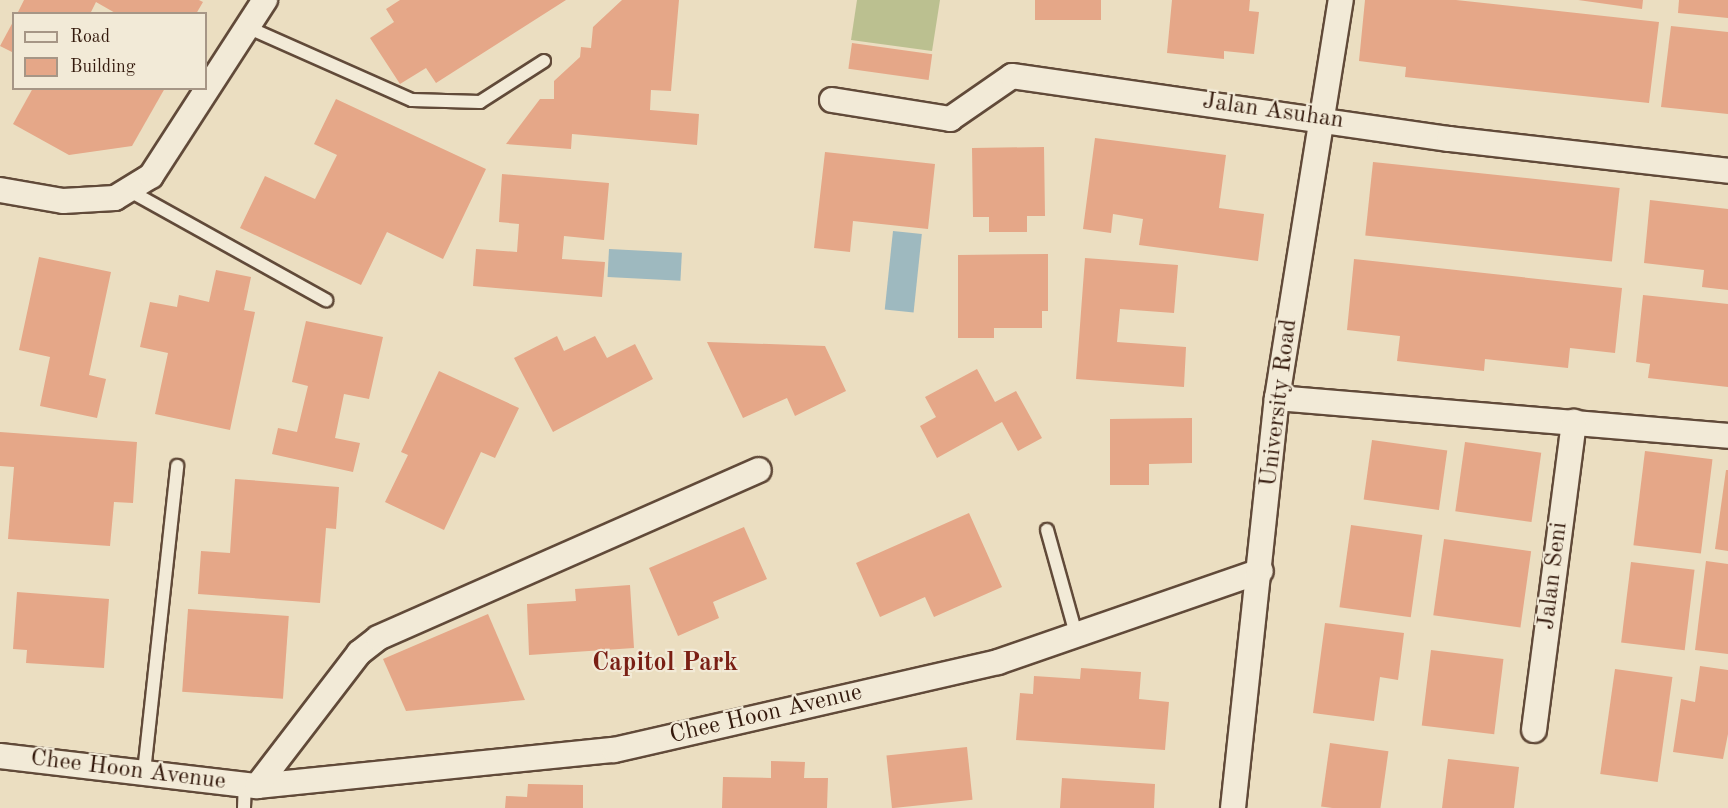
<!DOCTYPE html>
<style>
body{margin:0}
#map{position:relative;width:1728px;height:808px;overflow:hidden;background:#ebdec1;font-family:"Old Standard TT",serif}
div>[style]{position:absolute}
.green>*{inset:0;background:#bbc090}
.water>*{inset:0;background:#9eb9bf;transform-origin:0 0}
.building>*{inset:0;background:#e5a788;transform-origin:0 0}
.roads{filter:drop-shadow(2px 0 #614a39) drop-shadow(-2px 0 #614a39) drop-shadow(0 2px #614a39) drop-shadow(0 -2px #614a39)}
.service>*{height:12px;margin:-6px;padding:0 6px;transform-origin:6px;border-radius:6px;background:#f2ead7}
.minor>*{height:24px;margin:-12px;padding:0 12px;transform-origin:12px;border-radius:12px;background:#f2ead7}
span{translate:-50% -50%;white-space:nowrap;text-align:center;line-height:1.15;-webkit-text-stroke:4.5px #f2ead7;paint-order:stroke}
.street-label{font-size:24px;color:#33190c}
.neighbourhood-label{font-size:26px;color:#7a1f14;font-weight:700}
.legend{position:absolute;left:12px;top:12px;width:195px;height:78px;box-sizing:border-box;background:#f2ead7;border:2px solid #a69686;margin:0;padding:8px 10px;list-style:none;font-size:18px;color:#33190c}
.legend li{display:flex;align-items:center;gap:12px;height:30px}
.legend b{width:30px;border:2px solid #a69686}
</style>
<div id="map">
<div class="green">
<div style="clip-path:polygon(857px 0,940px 0,932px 51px,851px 40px)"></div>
</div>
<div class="water">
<div style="left:893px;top:231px;width:29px;height:79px;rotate:6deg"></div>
<div style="left:609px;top:249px;width:73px;height:28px;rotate:3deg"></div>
</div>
<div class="building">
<div style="clip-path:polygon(24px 0,199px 0,203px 2px,196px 14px,117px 14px,96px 2px,90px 14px,17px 14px)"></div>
<div style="clip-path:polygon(400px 0,566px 0,436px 83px,426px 68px,400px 84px,370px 38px,394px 22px,386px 9px)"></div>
<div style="clip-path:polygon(622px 0,679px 0,671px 91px,651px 90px,650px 110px,699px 114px,697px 145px,572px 134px,571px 149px,506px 144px,540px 99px,554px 99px,554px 81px,580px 57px,581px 47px,591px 48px,593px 27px)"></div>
<div style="left:1035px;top:0;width:66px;height:20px"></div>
<div style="clip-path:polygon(1172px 0,1250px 0,1249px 11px,1259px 12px,1254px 54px,1224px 51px,1224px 59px,1167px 53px)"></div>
<div style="clip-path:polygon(1365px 0,1456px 0,1659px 22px,1649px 103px,1405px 77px,1406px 67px,1359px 61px)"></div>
<div style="clip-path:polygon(1578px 0,1643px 0,1642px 9px)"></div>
<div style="clip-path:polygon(1679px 0,1728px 0,1728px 18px,1678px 13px)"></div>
<div style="clip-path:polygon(14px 20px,14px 53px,0 46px)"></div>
<div style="clip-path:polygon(1671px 26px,1728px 32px,1728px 114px,1661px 107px)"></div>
<div style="left:852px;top:43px;width:81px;height:26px;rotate:8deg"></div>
<div style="clip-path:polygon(33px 88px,165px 88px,132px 146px,69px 155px,13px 124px)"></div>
<div style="clip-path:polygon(336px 99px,486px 169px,443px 259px,387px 232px,361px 285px,240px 228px,265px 176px,315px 199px,337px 155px,314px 144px)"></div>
<div style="clip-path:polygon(1095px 138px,1226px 155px,1219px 208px,1264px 214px,1258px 261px,1139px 245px,1143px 219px,1113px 214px,1111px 233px,1083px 229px)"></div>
<div style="clip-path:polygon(1044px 147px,1045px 216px,1027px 216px,1027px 232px,989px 232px,989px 217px,973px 217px,972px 148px)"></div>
<div style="clip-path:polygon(825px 152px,935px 164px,928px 229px,853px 221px,850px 252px,814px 248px)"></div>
<div style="left:1373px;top:162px;width:248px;height:74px;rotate:6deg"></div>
<div style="clip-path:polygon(502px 174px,609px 183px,604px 240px,564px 236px,562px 259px,605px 262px,602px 297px,473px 286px,476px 249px,517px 252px,519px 224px,499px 222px)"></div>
<div style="clip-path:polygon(1650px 200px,1728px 209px,1728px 290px,1702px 287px,1704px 270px,1644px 263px)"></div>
<div style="clip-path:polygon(1048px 254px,1048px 311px,1042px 311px,1042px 328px,994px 328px,994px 338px,958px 338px,958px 255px)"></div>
<div style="clip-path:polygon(39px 257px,111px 272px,89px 375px,106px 379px,97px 418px,40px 406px,50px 357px,19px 350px)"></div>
<div style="clip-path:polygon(1085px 258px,1178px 265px,1174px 313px,1120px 309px,1117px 342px,1186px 347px,1184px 387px,1076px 379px)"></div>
<div style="clip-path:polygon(1354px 259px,1622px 288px,1615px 353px,1570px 348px,1568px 368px,1485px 359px,1484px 371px,1397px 361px,1400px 336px,1347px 330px)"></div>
<div style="clip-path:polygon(216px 270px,251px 277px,244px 310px,255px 312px,230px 430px,155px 414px,168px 353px,140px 347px,150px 302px,177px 307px,179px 295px,209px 302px)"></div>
<div style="clip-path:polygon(1643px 295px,1728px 304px,1728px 387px,1648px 378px,1650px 364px,1636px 362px)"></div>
<div style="clip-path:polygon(306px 321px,383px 337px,369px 399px,344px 394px,335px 438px,360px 443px,353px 472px,272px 454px,278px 428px,297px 432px,308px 386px,292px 382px)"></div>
<div style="clip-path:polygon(557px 336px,564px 351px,595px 336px,607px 358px,635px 344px,653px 379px,553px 432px,514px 358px)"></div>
<div style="clip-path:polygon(707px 342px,825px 346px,846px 391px,795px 416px,787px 398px,743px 418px)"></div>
<div style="clip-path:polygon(977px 369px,995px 402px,1016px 391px,1042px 438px,1018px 451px,1002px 422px,937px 458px,920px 426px,936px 417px,925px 397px)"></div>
<div style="clip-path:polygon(439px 371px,519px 408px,495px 458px,481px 452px,444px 530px,385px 502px,408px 455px,401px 452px)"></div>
<div style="clip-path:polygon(1192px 418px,1192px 463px,1149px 464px,1149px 485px,1110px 485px,1110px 419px)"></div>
<div style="clip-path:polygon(0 432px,137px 442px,133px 503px,114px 502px,110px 546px,8px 539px,14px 467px,0 466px)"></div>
<div style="left:1372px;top:440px;width:76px;height:60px;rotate:8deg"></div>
<div style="left:1465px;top:442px;width:77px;height:70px;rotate:8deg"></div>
<div style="left:1645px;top:451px;width:68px;height:95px;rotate:7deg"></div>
<div style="clip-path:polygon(1726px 470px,1728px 470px,1728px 551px,1715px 549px)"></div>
<div style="clip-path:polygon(235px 479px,339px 487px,336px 529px,326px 528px,320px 603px,198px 594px,201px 551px,230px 553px)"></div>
<div style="clip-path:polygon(969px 513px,1002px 587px,934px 617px,925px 597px,880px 617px,856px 563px)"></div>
<div style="left:1351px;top:525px;width:72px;height:83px;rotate:8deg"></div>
<div style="clip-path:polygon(744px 527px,767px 579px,713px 602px,719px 618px,678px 636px,649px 568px)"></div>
<div style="left:1444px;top:539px;width:88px;height:77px;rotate:8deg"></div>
<div style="clip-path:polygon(1706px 561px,1728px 564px,1728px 654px,1695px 650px)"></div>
<div style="left:1631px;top:562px;width:64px;height:81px;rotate:7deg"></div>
<div style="clip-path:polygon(630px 585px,634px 648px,529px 655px,527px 604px,576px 601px,575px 589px)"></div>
<div style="clip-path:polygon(17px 592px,109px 599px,104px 668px,26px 663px,27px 650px,13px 649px)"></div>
<div style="left:188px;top:609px;width:101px;height:83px;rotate:4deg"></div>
<div style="clip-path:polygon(488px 614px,525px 700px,406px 711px,383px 659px)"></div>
<div style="clip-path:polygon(1325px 623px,1404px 633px,1398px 680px,1380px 677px,1374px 721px,1313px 713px)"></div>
<div style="left:1431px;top:650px;width:73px;height:76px;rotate:7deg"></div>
<div style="clip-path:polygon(1700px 666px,1728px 670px,1728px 734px,1723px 759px,1673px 752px,1681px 699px,1695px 702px)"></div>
<div style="clip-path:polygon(1081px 668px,1141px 672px,1139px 699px,1169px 702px,1165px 750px,1016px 740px,1020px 693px,1033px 694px,1034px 676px,1080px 679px)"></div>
<div style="left:1615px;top:669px;width:58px;height:106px;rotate:8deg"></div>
<div style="left:1330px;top:743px;width:59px;height:64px;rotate:8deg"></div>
<div style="left:967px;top:747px;width:53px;height:81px;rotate:84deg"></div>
<div style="clip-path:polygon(1448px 759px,1519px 767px,1514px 808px,1442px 808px)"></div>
<div style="clip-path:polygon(771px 761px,805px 762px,804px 778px,828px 778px,827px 808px,722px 808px,723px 777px,771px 778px)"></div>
<div style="clip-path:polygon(1062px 778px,1155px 784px,1154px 808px,1060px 808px)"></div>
<div style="clip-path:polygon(528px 784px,583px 785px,583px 808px,505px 808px,506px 796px,527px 797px)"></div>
</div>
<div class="roads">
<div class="service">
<div style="left:247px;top:27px;width:180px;rotate:23.9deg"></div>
<div style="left:412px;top:100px;width:68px;rotate:1.7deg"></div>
<div style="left:480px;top:102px;width:76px;rotate:-32.6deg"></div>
<div style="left:128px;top:190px;width:227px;rotate:29.1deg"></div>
<div style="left:1047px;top:530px;width:108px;rotate:74.4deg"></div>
<div style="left:144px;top:772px;width:308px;rotate:-83.8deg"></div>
<div style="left:244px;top:808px;width:23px;rotate:-88deg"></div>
</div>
<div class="minor">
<div style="left:832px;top:100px;width:120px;rotate:9.1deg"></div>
<div style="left:950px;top:119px;width:75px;rotate:-34.7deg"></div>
<div style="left:1012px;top:76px;width:442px;rotate:8.2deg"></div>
<div style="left:1449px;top:139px;width:281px;rotate:6.5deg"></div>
<div style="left:0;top:190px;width:64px;rotate:9.9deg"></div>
<div style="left:63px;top:201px;width:52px;rotate:-3.3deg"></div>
<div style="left:115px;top:198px;width:42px;rotate:-31.4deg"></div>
<div style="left:151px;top:176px;width:210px;rotate:-57.1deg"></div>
<div style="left:1277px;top:398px;width:453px;rotate:4.8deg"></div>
<div style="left:1534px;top:730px;width:311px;rotate:-82.6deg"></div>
<div style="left:0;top:756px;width:259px;rotate:6.7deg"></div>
<div style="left:257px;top:786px;width:359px;rotate:-5.8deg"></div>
<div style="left:614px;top:750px;width:394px;rotate:-12.9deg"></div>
<div style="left:998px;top:662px;width:278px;rotate:-19.1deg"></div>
<div style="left:257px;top:786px;width:168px;rotate:-52.5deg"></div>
<div style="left:359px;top:653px;width:24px;rotate:-38deg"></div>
<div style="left:378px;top:638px;width:416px;rotate:-23.8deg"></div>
<div style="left:1233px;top:808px;width:412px;rotate:-83.9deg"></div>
<div style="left:1277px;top:398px;width:403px;rotate:-80.9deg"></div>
</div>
</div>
<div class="street-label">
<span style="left:1273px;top:112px;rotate:8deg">Jalan Asuhan</span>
<span style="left:1280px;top:403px;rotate:-83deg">University Road</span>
<span style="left:1554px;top:576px;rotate:-83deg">Jalan Seni</span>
<span style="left:766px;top:715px;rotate:-13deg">Chee Hoon Avenue</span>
<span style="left:128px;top:771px;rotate:7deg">Chee Hoon Avenue</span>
</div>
<div class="neighbourhood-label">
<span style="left:665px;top:664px">Capitol Park</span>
</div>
<ul class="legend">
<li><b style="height:8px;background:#f2ead7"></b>Road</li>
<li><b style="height:16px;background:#e5a788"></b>Building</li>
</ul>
</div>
